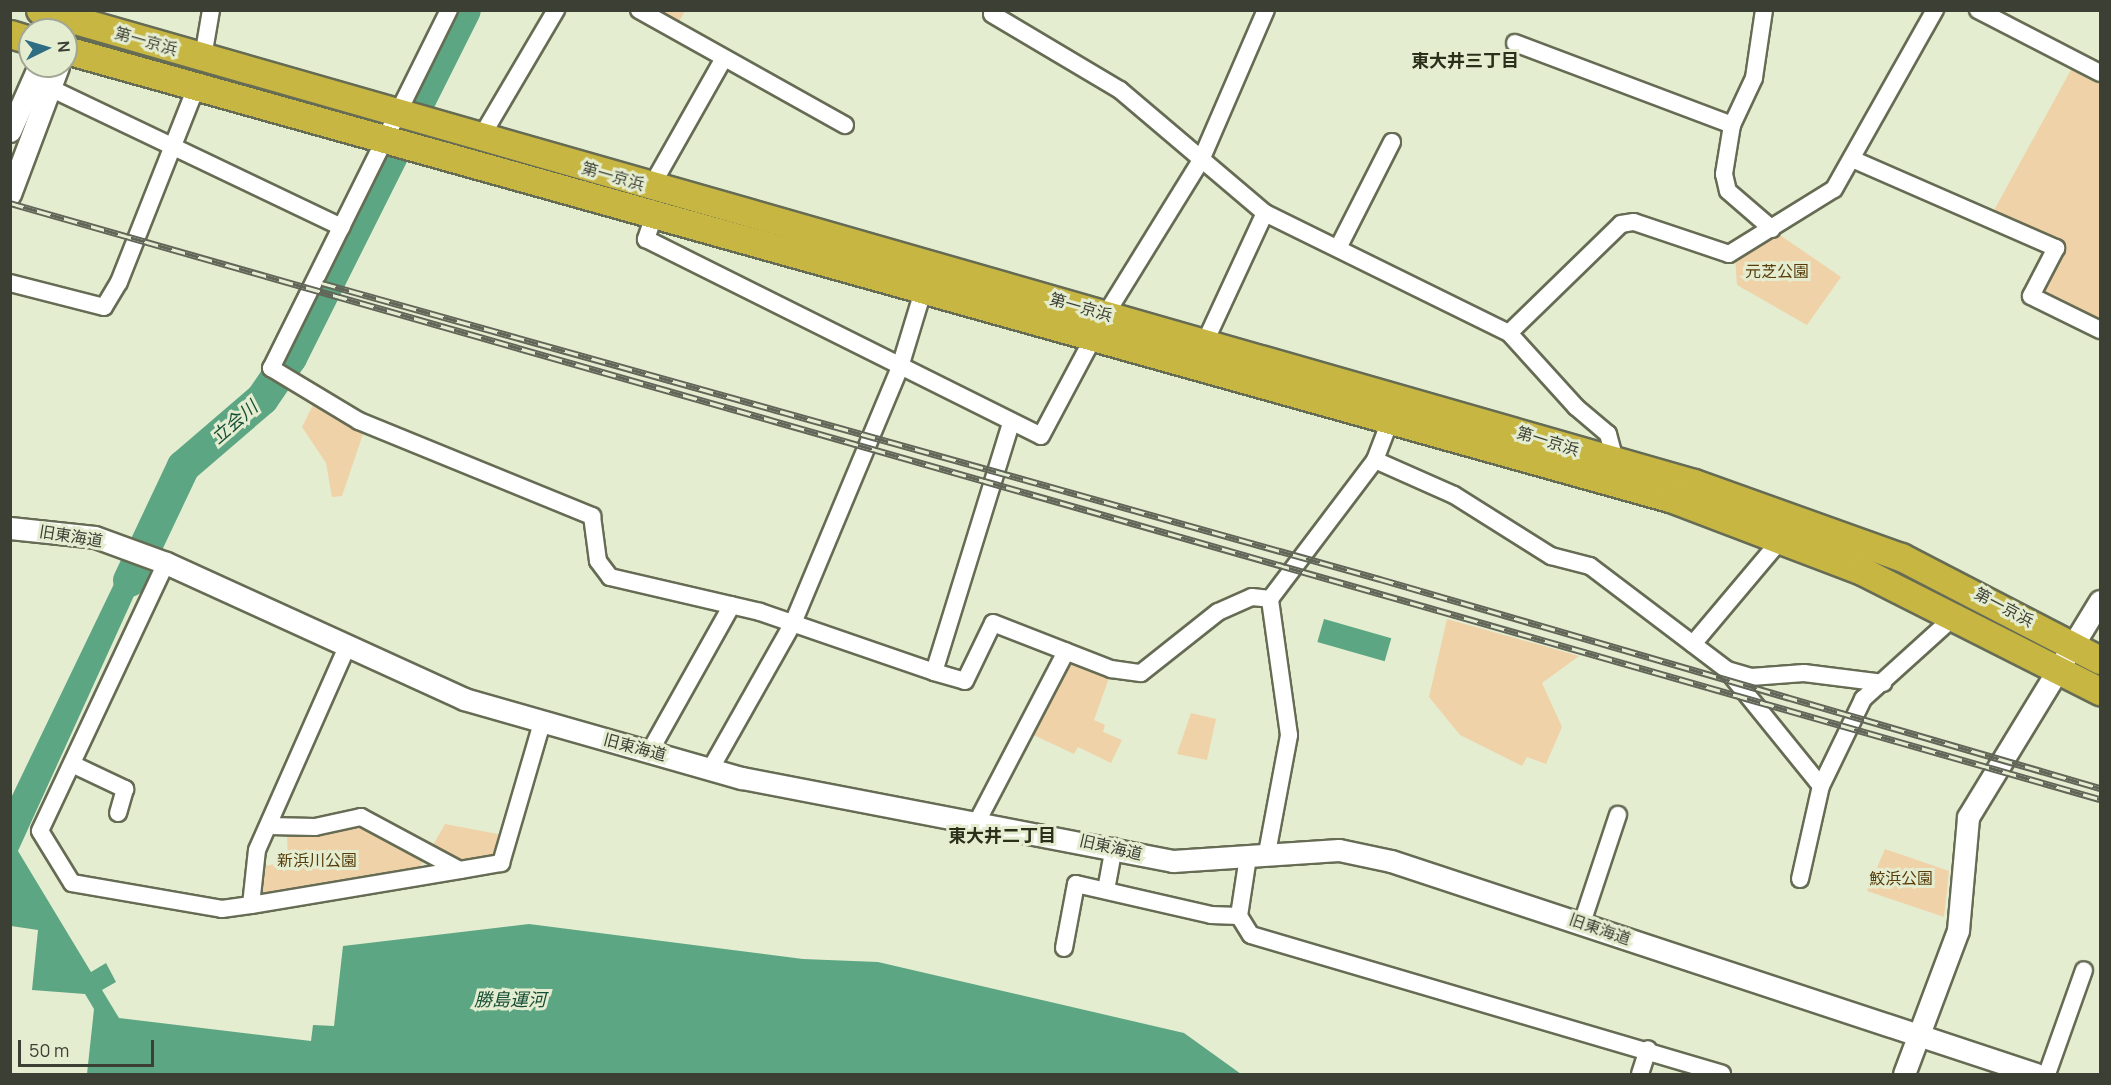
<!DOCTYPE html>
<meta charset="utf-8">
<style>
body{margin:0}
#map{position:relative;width:2111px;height:1085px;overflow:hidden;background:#e5edd1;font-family:Manrope,"Noto Sans JP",sans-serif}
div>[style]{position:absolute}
.green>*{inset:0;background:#efd2a7}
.water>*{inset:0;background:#5da683;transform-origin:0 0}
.river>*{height:33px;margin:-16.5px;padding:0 16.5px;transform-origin:16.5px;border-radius:16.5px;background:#5da683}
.roads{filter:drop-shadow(2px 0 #666c54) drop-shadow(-2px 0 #666c54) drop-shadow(0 2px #666c54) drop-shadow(0 -2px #666c54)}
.minor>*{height:16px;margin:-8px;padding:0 8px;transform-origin:8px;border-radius:8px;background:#fff}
.tertiary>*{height:21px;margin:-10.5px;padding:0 10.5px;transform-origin:10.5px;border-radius:10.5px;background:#fff}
.trunk>*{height:27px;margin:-13.5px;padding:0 13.5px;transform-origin:13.5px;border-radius:13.5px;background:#c8b643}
.rail>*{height:7px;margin-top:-3.5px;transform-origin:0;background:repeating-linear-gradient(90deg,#e5edd1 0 14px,#626658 0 28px);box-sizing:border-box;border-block:2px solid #626658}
span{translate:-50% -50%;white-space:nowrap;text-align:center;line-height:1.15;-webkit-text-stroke:6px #e5edd1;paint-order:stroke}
.street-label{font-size:16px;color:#3c3f34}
.park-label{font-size:16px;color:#583d0b}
.neighbourhood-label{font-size:18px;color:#2b301a;font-weight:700}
.water-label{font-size:18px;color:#144e36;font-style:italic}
.frame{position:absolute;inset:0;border:12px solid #3c3f34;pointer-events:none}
.north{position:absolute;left:18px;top:18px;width:60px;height:60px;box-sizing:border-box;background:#e5edd1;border:2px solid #a1a792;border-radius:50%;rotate:85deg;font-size:16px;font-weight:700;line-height:24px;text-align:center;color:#3c3f34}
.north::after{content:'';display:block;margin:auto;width:21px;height:27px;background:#2f6d83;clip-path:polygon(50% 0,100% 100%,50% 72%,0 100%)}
.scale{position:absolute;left:18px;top:1040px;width:136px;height:27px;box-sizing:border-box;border:3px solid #3c3f34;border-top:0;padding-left:8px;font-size:18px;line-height:21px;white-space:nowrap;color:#3c3f34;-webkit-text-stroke:4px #e5edd1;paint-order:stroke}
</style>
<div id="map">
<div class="green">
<div style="clip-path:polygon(659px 11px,685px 11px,679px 22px)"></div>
<div style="clip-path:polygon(2073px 66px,2100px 80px,2100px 326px,2040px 295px,2064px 245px,1992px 214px)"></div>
<div style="clip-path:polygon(1777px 233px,1841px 277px,1807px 325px,1737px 285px,1735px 257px)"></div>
<div style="clip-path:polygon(315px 401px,365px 428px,342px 496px,332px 497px,326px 463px,302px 427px)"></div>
<div style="clip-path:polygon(1447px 619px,1579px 656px,1542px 683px,1562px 727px,1546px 764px,1527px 757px,1522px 766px,1460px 735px,1429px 697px)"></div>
<div style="clip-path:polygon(1067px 659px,1110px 675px,1094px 720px,1105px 725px,1103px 732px,1122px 740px,1111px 763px,1078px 747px,1074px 754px,1027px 732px)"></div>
<div style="clip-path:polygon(1191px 713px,1216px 719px,1207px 760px,1177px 754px)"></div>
<div style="clip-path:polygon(445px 824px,503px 835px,493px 859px,462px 860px,432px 847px)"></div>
<div style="clip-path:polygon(360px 827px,425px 856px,421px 866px,267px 897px,258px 888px,261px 867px,288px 861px,287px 835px)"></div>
<div style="clip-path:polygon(1885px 849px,1949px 871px,1944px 917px,1867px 891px)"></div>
</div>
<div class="water">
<div style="clip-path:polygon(138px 534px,158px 543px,18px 851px,91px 972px,106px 963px,116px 982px,102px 990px,119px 1018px,311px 1041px,313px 1025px,334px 1026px,343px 946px,529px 924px,803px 959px,878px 962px,1184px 1033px,1241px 1074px,87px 1074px,94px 1009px,85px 994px,32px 990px,38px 930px,11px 926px,10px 800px)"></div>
<div style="left:1324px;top:619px;width:70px;height:24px;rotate:16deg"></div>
</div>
<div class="river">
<div style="left:129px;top:580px;width:126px;rotate:-64.7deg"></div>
<div style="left:183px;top:466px;width:104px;rotate:-40.7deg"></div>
<div style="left:262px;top:398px;width:50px;rotate:-55.7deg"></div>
<div style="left:290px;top:357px;width:388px;rotate:-63.4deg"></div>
</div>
<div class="roads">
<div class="minor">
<div style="left:449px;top:10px;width:400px;rotate:116.4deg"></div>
<div style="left:271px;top:368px;width:103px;rotate:31.1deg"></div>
<div style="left:359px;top:421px;width:252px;rotate:22.2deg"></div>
<div style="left:592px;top:516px;width:45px;rotate:82.4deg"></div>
<div style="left:598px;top:561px;width:20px;rotate:53deg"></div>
<div style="left:610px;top:577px;width:154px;rotate:13.1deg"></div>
<div style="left:760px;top:612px;width:184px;rotate:19deg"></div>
<div style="left:934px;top:672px;width:260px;rotate:-72.8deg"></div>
<div style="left:639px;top:10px;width:236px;rotate:29.2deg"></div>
<div style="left:994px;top:10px;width:4px;rotate:117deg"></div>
<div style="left:992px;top:14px;width:149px;rotate:30.7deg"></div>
<div style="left:1120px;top:90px;width:190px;rotate:40.3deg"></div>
<div style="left:1265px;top:213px;width:272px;rotate:26.2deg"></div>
<div style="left:1509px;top:333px;width:100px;rotate:47.8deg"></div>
<div style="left:1576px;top:407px;width:42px;rotate:40.2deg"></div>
<div style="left:1608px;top:434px;width:28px;rotate:75deg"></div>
<div style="left:1764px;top:10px;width:69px;rotate:98.4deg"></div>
<div style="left:1754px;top:78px;width:52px;rotate:115.1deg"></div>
<div style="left:1732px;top:125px;width:50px;rotate:99.3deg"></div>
<div style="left:1724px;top:174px;width:17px;rotate:77deg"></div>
<div style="left:1728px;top:191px;width:58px;rotate:40.8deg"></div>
<div style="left:1978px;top:10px;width:137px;rotate:27.3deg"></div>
<div style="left:1515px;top:43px;width:232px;rotate:20.7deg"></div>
<div style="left:203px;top:57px;width:48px;rotate:-80.3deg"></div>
<div style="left:50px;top:88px;width:323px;rotate:25.5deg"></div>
<div style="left:480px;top:139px;width:150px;rotate:-59.5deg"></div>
<div style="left:1852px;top:159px;width:223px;rotate:23.6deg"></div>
<div style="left:2056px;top:248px;width:54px;rotate:117.5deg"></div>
<div style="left:2031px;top:296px;width:77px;rotate:26.2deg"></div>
<div style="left:651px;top:187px;width:148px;rotate:-60.5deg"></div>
<div style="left:655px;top:213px;width:28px;rotate:109deg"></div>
<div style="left:646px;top:239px;width:441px;rotate:26.5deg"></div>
<div style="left:1041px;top:436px;width:138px;rotate:-62deg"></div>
<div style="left:1106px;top:314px;width:181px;rotate:-58.3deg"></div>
<div style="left:1201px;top:160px;width:163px;rotate:-66.6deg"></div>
<div style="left:1338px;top:248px;width:119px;rotate:-63deg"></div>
<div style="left:10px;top:283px;width:97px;rotate:14.3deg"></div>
<div style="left:104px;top:307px;width:29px;rotate:-59deg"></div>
<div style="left:119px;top:282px;width:212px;rotate:-68.4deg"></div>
<div style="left:1509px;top:333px;width:156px;rotate:-44.2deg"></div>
<div style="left:1621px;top:224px;width:13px;rotate:-9deg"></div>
<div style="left:1634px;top:222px;width:100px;rotate:18.6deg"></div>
<div style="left:1729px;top:254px;width:123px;rotate:-31.8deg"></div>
<div style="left:1834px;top:189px;width:206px;rotate:-60.6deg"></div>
<div style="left:1205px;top:342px;width:142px;rotate:-65.1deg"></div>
<div style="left:1375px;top:460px;width:86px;rotate:23.9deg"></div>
<div style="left:1454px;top:495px;width:115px;rotate:32.2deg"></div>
<div style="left:1551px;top:556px;width:40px;rotate:14.4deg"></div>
<div style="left:1590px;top:566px;width:172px;rotate:37.2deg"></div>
<div style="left:1727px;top:670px;width:25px;rotate:16deg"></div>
<div style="left:1751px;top:677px;width:53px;rotate:-4.3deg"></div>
<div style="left:1804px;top:673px;width:80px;rotate:7.2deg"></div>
<div style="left:166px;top:563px;width:296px;rotate:115.2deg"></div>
<div style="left:40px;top:831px;width:61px;rotate:58.4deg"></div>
<div style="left:72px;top:883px;width:152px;rotate:9.8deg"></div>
<div style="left:222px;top:909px;width:29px;rotate:-8deg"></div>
<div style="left:251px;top:905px;width:55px;rotate:-83.8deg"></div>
<div style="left:257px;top:850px;width:222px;rotate:-66.1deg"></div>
<div style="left:1693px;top:644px;width:140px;rotate:-49.9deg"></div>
<div style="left:1727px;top:670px;width:149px;rotate:51deg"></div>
<div style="left:934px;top:672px;width:32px;rotate:16deg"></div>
<div style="left:965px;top:681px;width:64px;rotate:-64.2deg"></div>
<div style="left:993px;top:623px;width:127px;rotate:21.3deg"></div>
<div style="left:1111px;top:669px;width:30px;rotate:8deg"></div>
<div style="left:1141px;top:673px;width:98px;rotate:-38.4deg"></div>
<div style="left:1218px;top:612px;width:37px;rotate:-24deg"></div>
<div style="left:1252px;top:597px;width:18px;rotate:6deg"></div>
<div style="left:650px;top:751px;width:167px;rotate:-60.7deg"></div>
<div style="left:72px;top:764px;width:59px;rotate:25.3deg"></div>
<div style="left:125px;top:789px;width:25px;rotate:106deg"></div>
<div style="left:711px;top:768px;width:167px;rotate:-60.5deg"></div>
<div style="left:793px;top:623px;width:277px;rotate:-67.3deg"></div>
<div style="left:900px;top:367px;width:83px;rotate:-73.1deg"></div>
<div style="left:978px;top:820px;width:190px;rotate:-62.4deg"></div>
<div style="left:269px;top:826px;width:46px;rotate:1.2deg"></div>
<div style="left:315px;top:827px;width:47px;rotate:-12.3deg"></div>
<div style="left:361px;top:817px;width:112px;rotate:28.2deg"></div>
<div style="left:460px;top:870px;width:42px;rotate:-9.7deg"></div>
<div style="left:501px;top:863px;width:146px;rotate:-73.7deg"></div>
<div style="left:1267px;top:853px;width:120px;rotate:-79.4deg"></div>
<div style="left:1289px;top:735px;width:137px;rotate:-98deg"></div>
<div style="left:1270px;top:599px;width:174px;rotate:-52.9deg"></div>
<div style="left:1375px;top:460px;width:50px;rotate:-69deg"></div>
<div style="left:1248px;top:857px;width:60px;rotate:98.7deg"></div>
<div style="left:1239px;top:916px;width:22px;rotate:58deg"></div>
<div style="left:1251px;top:935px;width:491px;rotate:16.4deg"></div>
<div style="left:1800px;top:879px;width:95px;rotate:-77.3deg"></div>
<div style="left:1821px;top:786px;width:97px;rotate:-64.2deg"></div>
<div style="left:1863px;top:699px;width:127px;rotate:-42.1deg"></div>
<div style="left:1106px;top:890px;width:44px;rotate:-79.5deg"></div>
<div style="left:251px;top:905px;width:212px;rotate:-9.5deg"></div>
<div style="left:1582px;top:923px;width:114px;rotate:-71.6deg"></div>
<div style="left:1064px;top:948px;width:65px;rotate:-79.4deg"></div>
<div style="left:1076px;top:884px;width:139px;rotate:12.9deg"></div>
<div style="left:1211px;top:915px;width:28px;rotate:2deg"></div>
<div style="left:1640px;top:1074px;width:26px;rotate:-72deg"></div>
<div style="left:2047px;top:1074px;width:110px;rotate:-70.4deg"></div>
</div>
<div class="tertiary">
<div style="left:10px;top:131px;width:71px;rotate:-66deg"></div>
<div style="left:10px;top:194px;width:137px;rotate:-69.4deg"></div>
<div style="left:10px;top:528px;width:85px;rotate:6deg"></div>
<div style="left:95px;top:537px;width:76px;rotate:20.1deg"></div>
<div style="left:166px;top:563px;width:328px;rotate:24.5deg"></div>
<div style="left:464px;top:699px;width:289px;rotate:15.9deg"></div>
<div style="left:742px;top:778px;width:439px;rotate:10.9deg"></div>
<div style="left:1173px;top:861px;width:166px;rotate:-3.8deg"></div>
<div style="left:1339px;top:850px;width:53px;rotate:11.9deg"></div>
<div style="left:1391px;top:861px;width:679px;rotate:18.27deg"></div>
<div style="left:1904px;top:1074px;width:154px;rotate:-69.4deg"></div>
<div style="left:1958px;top:930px;width:113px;rotate:-84.9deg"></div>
<div style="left:1968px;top:817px;width:253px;rotate:-58.6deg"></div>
</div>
<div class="trunk">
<div style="left:40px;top:10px;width:1720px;rotate:15.96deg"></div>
<div style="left:1694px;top:483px;width:220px;rotate:19.7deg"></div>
<div style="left:1901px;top:557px;width:224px;rotate:27.4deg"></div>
<div style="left:10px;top:34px;width:21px;rotate:17deg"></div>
<div style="left:66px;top:50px;width:1665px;rotate:15.61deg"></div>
<div style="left:1670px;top:498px;width:205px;rotate:20.8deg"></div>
<div style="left:1862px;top:571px;width:267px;rotate:26.8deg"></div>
</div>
</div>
<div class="rail">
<div style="left:10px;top:203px;width:2173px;rotate:15.92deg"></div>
<div style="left:322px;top:283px;width:1099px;rotate:15.63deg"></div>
<div style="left:1380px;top:579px;width:750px;rotate:16.19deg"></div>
</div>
<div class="street-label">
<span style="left:146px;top:41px;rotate:16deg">第一京浜</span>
<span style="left:613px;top:176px;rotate:16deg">第一京浜</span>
<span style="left:1081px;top:307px;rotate:16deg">第一京浜</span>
<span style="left:1548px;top:441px;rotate:17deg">第一京浜</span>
<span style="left:71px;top:536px;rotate:9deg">旧東海道</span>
<span style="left:2004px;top:607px;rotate:28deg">第一京浜</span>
<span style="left:635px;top:747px;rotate:15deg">旧東海道</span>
<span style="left:1111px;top:847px;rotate:13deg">旧東海道</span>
<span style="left:1600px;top:929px;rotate:19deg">旧東海道</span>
</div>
<div class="park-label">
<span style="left:1777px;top:271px">元芝公園</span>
<span style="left:317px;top:860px">新浜川公園</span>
<span style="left:1901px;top:878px">鮫浜公園</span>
</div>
<div class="neighbourhood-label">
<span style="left:1465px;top:60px">東大井三丁目</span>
<span style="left:1002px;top:835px">東大井二丁目</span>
</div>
<div class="water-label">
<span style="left:234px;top:422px;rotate:-41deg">立会川</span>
<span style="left:510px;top:999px">勝島運河</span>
</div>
<div class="frame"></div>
<div class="north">N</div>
<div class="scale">50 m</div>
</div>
